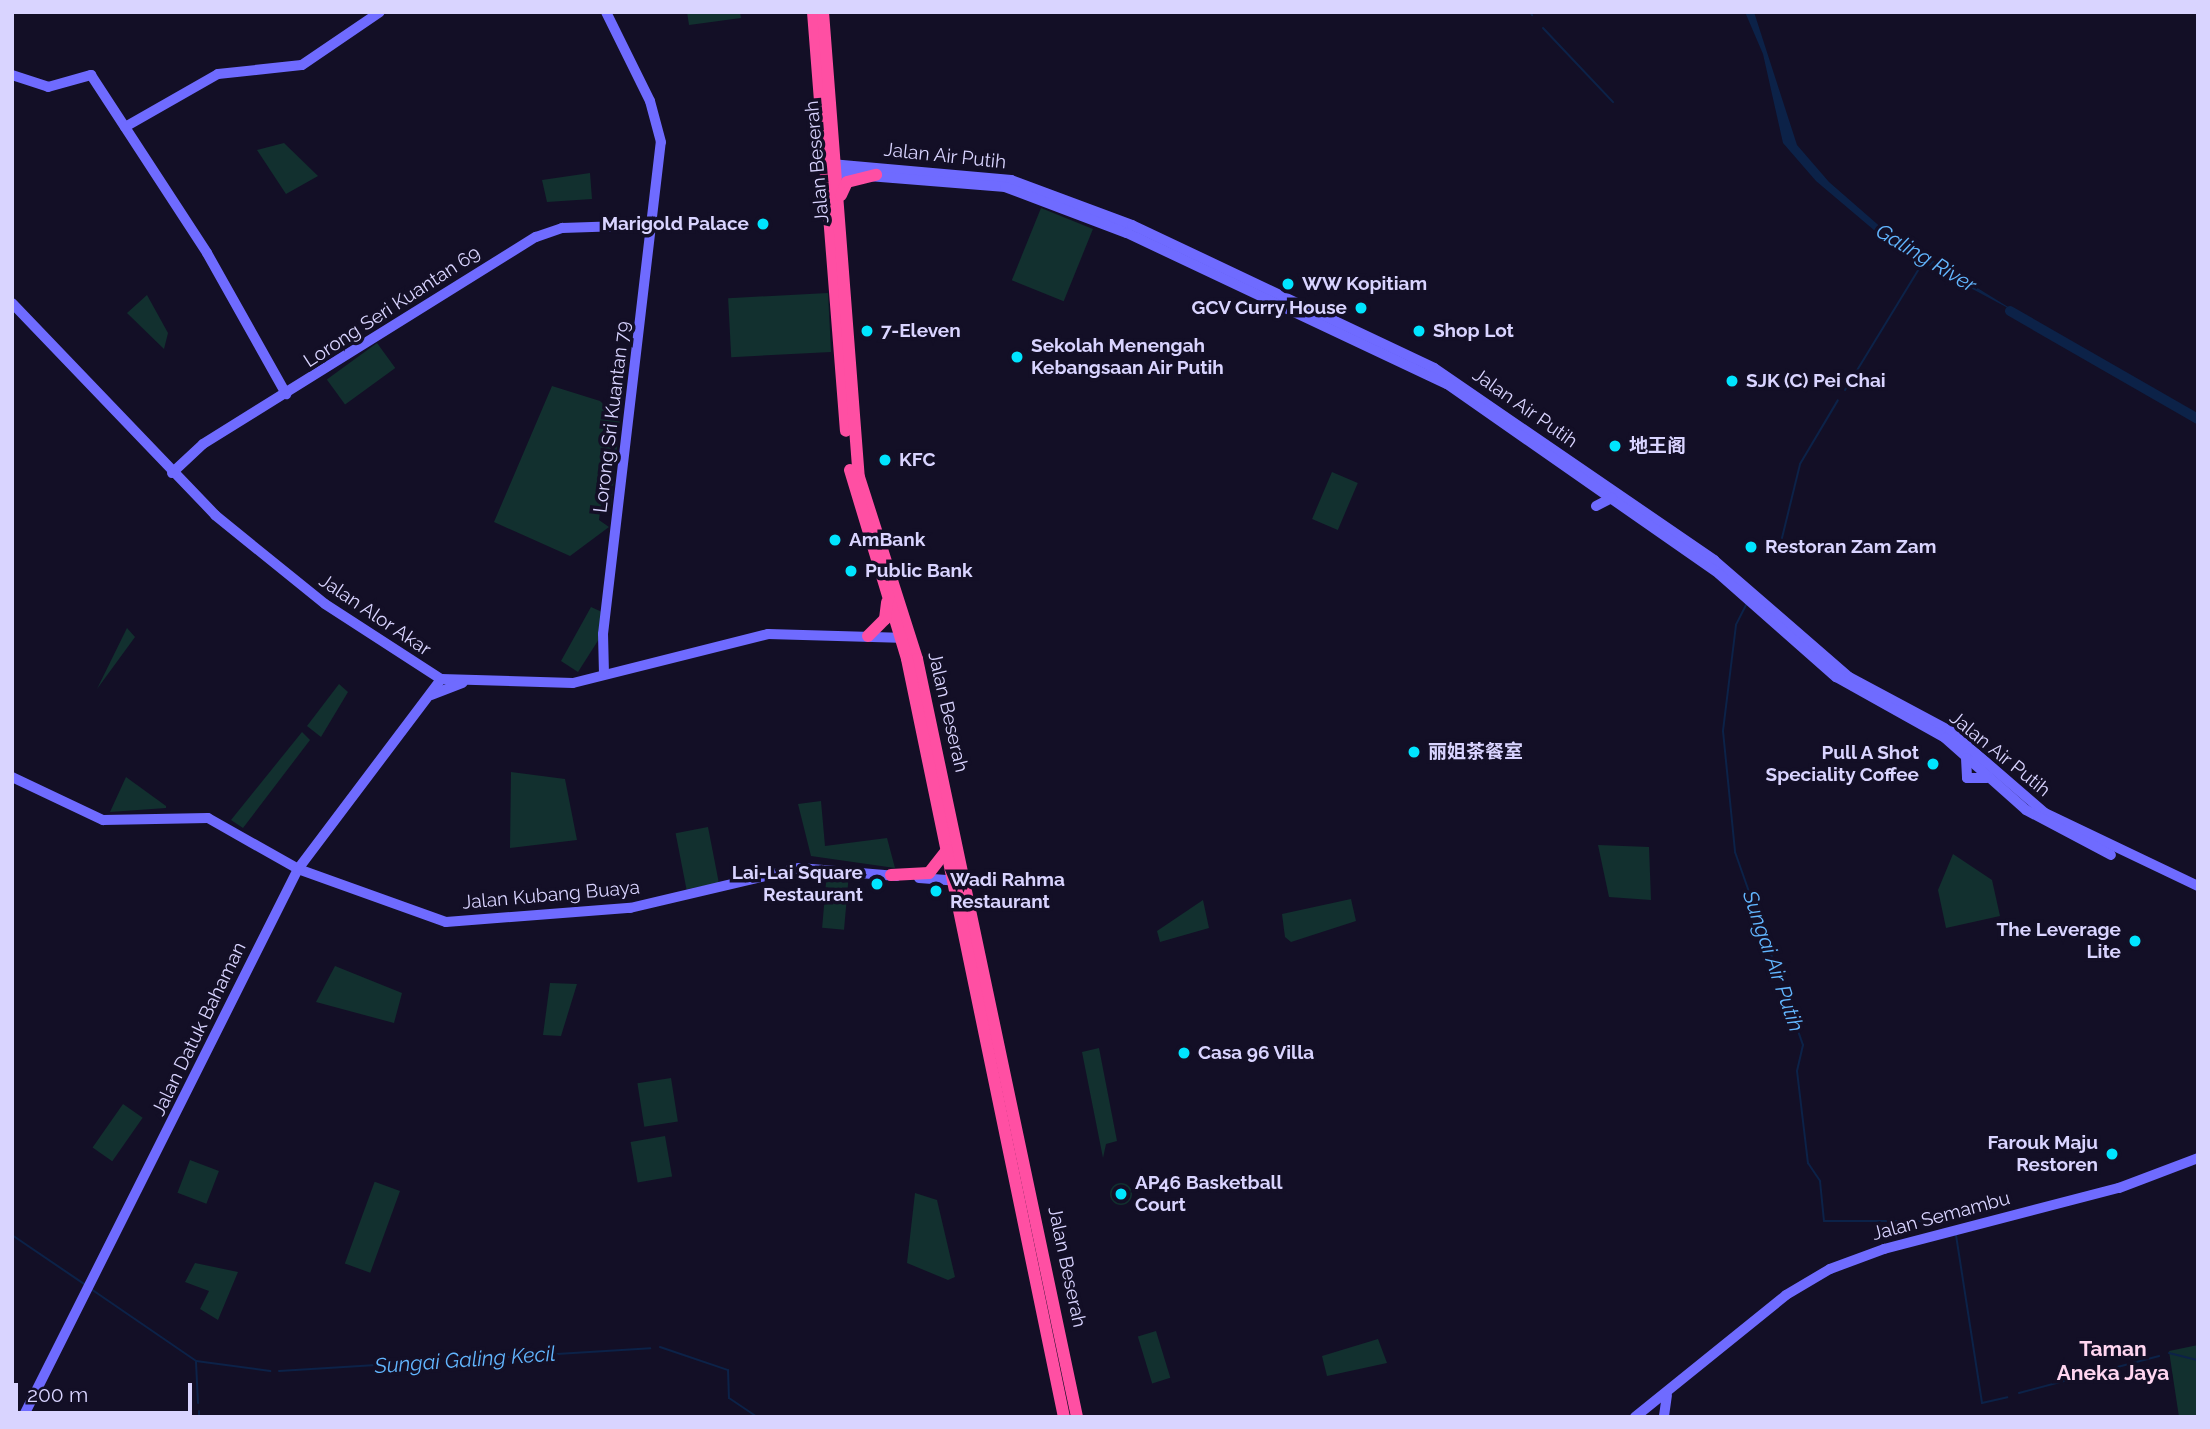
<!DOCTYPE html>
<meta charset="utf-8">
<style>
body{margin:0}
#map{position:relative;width:2210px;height:1429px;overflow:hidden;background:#130f26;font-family:Raleway,"Noto Sans SC",sans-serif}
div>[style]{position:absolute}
.green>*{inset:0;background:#12302f;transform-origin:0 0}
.round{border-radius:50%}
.water>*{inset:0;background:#0c2248}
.stream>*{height:2px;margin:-1px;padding:0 1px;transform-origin:1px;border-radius:1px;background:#0c2248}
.river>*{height:10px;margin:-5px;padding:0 5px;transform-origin:5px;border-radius:5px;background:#0c2248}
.secondary>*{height:10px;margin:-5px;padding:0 5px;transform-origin:5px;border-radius:5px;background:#6f6bff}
.highway>*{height:12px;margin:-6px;padding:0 6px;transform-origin:6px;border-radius:6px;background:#ff4fa3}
.dots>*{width:19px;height:19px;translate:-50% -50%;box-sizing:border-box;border:4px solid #130f26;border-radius:50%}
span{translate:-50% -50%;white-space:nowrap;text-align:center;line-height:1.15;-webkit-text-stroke:7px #130f26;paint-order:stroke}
.street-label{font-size:19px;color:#d9d4ff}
.poi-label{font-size:19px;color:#d9d4ff;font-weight:700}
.right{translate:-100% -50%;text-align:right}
.left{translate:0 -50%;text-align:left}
.water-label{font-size:21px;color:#62b6ff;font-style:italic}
.neighbourhood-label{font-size:21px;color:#ffd6f0;font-weight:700}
.frame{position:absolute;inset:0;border:14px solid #d9d4ff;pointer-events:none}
.scale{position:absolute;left:14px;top:1383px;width:178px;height:32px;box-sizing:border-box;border:4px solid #d9d4ff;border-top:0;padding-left:9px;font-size:21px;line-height:24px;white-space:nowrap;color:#d9d4ff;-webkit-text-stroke:5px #130f26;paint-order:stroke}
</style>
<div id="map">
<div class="green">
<div style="clip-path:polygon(687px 12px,740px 12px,741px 18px,689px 25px)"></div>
<div style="clip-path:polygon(284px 143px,318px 176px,286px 194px,257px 150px)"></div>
<div style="clip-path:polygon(590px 173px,592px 199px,547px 202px,542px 180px)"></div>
<div style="left:1041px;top:208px;width:56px;height:78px;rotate:22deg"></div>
<div style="left:828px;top:293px;width:59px;height:100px;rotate:87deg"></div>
<div style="clip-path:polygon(147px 295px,168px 333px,164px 349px,127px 313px)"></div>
<div style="left:377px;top:343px;width:31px;height:62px;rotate:54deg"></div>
<div style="clip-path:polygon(552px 386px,600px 401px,620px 420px,611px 506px,601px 505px,599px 520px,609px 527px,570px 556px,494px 522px)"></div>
<div style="left:1332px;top:472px;width:28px;height:51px;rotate:23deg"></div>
<div style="clip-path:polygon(591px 607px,602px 612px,599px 639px,578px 672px,561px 661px)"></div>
<div style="clip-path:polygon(127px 628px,135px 637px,97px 689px)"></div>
<div style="clip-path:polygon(339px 684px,348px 692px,321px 737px,307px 726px)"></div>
<div style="clip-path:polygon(302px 732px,310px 740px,243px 828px,231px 820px)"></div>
<div style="clip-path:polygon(511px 772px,565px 779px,577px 840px,510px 848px)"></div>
<div style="clip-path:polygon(126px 777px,166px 806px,166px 808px,110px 812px)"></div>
<div style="clip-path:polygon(821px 801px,825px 846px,887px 838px,895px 868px,811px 856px,798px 804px)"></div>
<div style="left:708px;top:827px;width:57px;height:33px;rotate:79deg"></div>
<div style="clip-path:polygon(1598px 845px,1649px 847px,1651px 900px,1609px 897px)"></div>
<div style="clip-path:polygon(1953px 854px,1992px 880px,2000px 916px,1946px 928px,1938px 890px)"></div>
<div style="left:827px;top:872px;width:22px;height:56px;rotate:5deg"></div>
<div style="clip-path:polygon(1351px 899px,1356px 921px,1291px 942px,1285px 937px,1282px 914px)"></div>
<div style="clip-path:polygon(1203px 900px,1209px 928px,1160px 942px,1157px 931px)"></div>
<div style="clip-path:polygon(335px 966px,402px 993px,394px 1023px,316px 1002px)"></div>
<div style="clip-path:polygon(550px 983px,577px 984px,561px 1036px,543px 1035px)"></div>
<div style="clip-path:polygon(1099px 1048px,1117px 1141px,1106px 1144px,1103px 1158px,1082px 1052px)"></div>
<div style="left:671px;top:1078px;width:44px;height:34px;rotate:81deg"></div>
<div style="left:123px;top:1104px;width:24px;height:53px;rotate:35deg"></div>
<div style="left:665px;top:1136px;width:41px;height:35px;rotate:80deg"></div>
<div style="left:190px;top:1160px;width:31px;height:35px;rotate:21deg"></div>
<div class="round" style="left:1110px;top:1183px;width:22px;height:22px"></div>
<div style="left:400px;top:1191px;width:87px;height:27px;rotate:110deg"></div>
<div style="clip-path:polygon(915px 1193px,937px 1200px,955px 1277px,948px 1280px,907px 1263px)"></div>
<div style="clip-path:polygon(195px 1263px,238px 1272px,218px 1320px,200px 1309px,209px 1291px,185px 1282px)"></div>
<div style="left:1156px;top:1331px;width:49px;height:19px;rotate:73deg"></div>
<div style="clip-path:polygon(1378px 1339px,1387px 1363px,1327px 1376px,1322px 1356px)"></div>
<div style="clip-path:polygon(2198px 1345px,2198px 1417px,2179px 1417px,2169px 1351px)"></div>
</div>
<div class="water">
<div style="clip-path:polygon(1745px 12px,1754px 12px,1797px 145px,1829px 182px,1884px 230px,2021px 315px,1894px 247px,1816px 181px,1783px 143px,1763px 54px)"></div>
</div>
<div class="stream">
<div style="left:1530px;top:12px;width:4px;rotate:56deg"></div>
<div style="left:1543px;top:28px;width:102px;rotate:46.6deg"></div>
<div style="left:1845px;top:390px;width:150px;rotate:-58.6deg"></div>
<div style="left:1782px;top:538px;width:76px;rotate:-76.3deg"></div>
<div style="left:1800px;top:464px;width:74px;rotate:-59.3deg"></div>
<div style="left:1746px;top:605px;width:22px;rotate:117deg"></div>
<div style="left:1736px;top:625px;width:107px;rotate:97deg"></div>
<div style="left:1723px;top:731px;width:122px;rotate:84.3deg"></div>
<div style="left:1735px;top:852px;width:205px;rotate:70.6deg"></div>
<div style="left:1803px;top:1045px;width:27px;rotate:103deg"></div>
<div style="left:1797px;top:1071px;width:93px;rotate:83.2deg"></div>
<div style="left:1808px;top:1163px;width:22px;rotate:56deg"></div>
<div style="left:1820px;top:1181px;width:40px;rotate:84.3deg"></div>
<div style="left:1824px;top:1221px;width:101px"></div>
<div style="left:1951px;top:1218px;width:4px;rotate:34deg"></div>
<div style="left:12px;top:1235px;width:87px;rotate:34.2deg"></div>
<div style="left:1956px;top:1235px;width:170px;rotate:81.2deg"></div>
<div style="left:1982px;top:1403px;width:26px;rotate:-13deg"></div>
<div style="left:91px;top:1289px;width:127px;rotate:34.4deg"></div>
<div style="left:196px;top:1361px;width:75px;rotate:7.7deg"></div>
<div style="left:660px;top:1347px;width:72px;rotate:18.7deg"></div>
<div style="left:728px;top:1370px;width:28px;rotate:88deg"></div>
<div style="left:729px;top:1398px;width:34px;rotate:34deg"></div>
<div style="left:2169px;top:1353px;width:30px;rotate:14deg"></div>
<div style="left:196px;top:1362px;width:41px;rotate:87.2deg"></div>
<div style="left:279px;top:1371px;width:372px;rotate:-3.5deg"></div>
<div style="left:2019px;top:1393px;width:145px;rotate:-14.8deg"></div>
<div style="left:199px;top:1411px;width:6px;rotate:90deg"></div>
</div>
<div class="river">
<div style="left:2010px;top:311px;width:217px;rotate:29.9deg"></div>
</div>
<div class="secondary">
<div style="left:12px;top:75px;width:38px;rotate:18deg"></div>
<div style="left:48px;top:87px;width:45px;rotate:-15.6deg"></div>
<div style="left:91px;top:75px;width:212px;rotate:56.9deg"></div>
<div style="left:207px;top:253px;width:162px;rotate:60.7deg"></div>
<div style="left:125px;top:127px;width:107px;rotate:-29.7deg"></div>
<div style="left:218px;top:74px;width:84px;rotate:-6.1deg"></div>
<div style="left:302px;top:65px;width:94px;rotate:-34.2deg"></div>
<div style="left:831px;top:164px;width:181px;rotate:5.1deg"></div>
<div style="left:1011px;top:180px;width:129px;rotate:20.4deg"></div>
<div style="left:1132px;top:225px;width:334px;rotate:25.3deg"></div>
<div style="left:1434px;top:368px;width:340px;rotate:34.4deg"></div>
<div style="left:1714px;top:560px;width:179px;rotate:40.9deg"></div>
<div style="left:1849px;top:677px;width:115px;rotate:28.1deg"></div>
<div style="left:1950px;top:731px;width:125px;rotate:40.8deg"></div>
<div style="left:2045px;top:813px;width:170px;rotate:25.5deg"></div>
<div style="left:831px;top:173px;width:175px;rotate:4.6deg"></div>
<div style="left:1005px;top:187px;width:130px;rotate:20.7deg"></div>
<div style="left:1127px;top:233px;width:354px;rotate:25.3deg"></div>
<div style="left:1447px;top:384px;width:332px;rotate:34.9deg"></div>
<div style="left:1719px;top:574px;width:156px;rotate:41.4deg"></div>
<div style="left:1836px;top:677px;width:125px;rotate:29.2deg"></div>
<div style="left:1945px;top:738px;width:108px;rotate:41.6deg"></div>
<div style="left:2026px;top:810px;width:96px;rotate:27.9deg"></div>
<div style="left:12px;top:303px;width:294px;rotate:46.2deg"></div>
<div style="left:215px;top:515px;width:141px;rotate:39deg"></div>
<div style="left:325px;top:604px;width:138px;rotate:32.9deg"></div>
<div style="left:441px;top:679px;width:132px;rotate:1.7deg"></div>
<div style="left:573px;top:683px;width:201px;rotate:-14.1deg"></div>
<div style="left:768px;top:634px;width:139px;rotate:1.6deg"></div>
<div style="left:172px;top:473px;width:42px;rotate:-43.1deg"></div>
<div style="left:203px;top:444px;width:392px;rotate:-31.9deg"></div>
<div style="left:536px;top:237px;width:28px;rotate:-19deg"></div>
<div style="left:562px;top:228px;width:89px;rotate:-1.9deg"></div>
<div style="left:1596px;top:506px;width:18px;rotate:-27deg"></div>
<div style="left:604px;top:674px;width:40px;rotate:-91.4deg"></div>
<div style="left:603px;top:634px;width:495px;rotate:-83.3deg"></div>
<div style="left:661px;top:142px;width:42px;rotate:-105deg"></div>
<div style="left:650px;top:101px;width:99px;rotate:-116.3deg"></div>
<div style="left:431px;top:695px;width:34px;rotate:-21deg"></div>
<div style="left:1966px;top:758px;width:20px;rotate:87deg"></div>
<div style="left:1967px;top:778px;width:20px"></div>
<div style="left:12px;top:777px;width:101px;rotate:25.3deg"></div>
<div style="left:103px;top:820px;width:105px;rotate:-1.1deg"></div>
<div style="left:208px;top:818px;width:103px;rotate:29.5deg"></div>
<div style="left:298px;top:869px;width:157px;rotate:19.7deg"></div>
<div style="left:446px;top:922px;width:185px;rotate:-4.4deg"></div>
<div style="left:630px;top:908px;width:174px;rotate:-13.3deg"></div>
<div style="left:799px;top:868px;width:98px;rotate:4.7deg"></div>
<div style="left:919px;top:878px;width:41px;rotate:4.2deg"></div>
<div style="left:1664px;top:1416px;width:21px;rotate:-82deg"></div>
<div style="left:23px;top:1417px;width:613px;rotate:-63.35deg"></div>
<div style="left:298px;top:869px;width:238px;rotate:-53deg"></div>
<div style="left:1635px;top:1417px;width:194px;rotate:-38.9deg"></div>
<div style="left:1786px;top:1295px;width:51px;rotate:-30.6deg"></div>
<div style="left:1830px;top:1269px;width:58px;rotate:-20.3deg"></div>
<div style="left:1884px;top:1249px;width:243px;rotate:-14.6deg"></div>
<div style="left:2119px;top:1188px;width:85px;rotate:-20.8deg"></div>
</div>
<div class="highway">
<div style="left:813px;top:12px;width:420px;rotate:85.5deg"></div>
<div style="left:823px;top:12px;width:466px;rotate:85.6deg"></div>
<div style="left:859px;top:477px;width:191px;rotate:72.3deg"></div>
<div style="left:917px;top:659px;width:775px;rotate:78.08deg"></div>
<div style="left:841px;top:195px;width:14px;rotate:-65deg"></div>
<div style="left:847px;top:182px;width:30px;rotate:-14deg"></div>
<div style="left:850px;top:470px;width:197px;rotate:73.2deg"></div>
<div style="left:907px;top:659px;width:774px;rotate:78.3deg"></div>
<div style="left:868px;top:636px;width:24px;rotate:-45deg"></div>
<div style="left:885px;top:619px;width:17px;rotate:-83deg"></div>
<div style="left:891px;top:875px;width:38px;rotate:-3deg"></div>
<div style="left:929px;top:873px;width:29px;rotate:-52deg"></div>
</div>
<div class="dots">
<div style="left:763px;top:224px;background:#00e5ff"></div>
<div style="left:1288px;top:284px;background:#00e5ff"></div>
<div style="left:1361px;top:308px;background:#00e5ff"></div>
<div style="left:867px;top:331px;background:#00e5ff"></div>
<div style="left:1419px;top:331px;background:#00e5ff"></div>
<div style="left:1017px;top:357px;background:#00e5ff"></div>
<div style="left:1732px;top:381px;background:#00e5ff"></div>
<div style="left:1615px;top:446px;background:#00e5ff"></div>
<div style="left:885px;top:460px;background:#00e5ff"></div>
<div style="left:835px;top:540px;background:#00e5ff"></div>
<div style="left:1751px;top:547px;background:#00e5ff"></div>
<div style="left:851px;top:571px;background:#00e5ff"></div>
<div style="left:1414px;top:752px;background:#00e5ff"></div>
<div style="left:1933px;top:764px;background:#00e5ff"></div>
<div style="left:877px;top:884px;background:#00e5ff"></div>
<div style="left:936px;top:891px;background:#00e5ff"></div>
<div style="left:2135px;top:941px;background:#00e5ff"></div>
<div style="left:1184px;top:1053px;background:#00e5ff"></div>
<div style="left:2112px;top:1154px;background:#00e5ff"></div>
<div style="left:1121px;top:1194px;background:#00e5ff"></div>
</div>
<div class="street-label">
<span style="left:945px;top:156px;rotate:6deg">Jalan Air Putih</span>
<span style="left:817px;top:162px;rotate:-95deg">Jalan Beserah</span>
<span style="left:392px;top:307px;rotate:-33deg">Lorong Seri Kuantan 69</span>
<span style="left:1525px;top:408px;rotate:35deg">Jalan Air Putih</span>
<span style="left:612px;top:417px;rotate:-83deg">Lorong Sri Kuantan 79</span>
<span style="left:375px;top:615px;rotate:34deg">Jalan Alor Akar</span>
<span style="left:948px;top:712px;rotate:77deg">Jalan Beserah</span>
<span style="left:2000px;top:754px;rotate:39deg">Jalan Air Putih</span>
<span style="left:551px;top:895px;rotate:-5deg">Jalan Kubang Buaya</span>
<span style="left:199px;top:1029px;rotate:-64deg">Jalan Datuk Bahaman</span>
<span style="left:1941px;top:1216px;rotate:-15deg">Jalan Semambu</span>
<span style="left:1067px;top:1267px;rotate:78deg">Jalan Beserah</span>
</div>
<div class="poi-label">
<span class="right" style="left:749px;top:224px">Marigold Palace</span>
<span class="left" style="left:1302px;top:284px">WW Kopitiam</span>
<span class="right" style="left:1347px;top:308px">GCV Curry House</span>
<span class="left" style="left:881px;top:331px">7-Eleven</span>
<span class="left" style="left:1433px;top:331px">Shop Lot</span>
<span class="left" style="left:1031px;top:357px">Sekolah Menengah<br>Kebangsaan Air Putih</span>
<span class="left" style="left:1746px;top:381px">SJK (C) Pei Chai</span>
<span class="left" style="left:1629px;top:446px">地王阁</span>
<span class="left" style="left:899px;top:460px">KFC</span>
<span class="left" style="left:849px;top:540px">AmBank</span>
<span class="left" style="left:1765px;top:547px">Restoran Zam Zam</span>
<span class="left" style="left:865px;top:571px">Public Bank</span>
<span class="left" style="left:1428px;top:752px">丽姐茶餐室</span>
<span class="right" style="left:1919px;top:764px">Pull A Shot<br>Speciality Coffee</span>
<span class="right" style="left:863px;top:884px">Lai-Lai Square<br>Restaurant</span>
<span class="left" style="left:950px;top:891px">Wadi Rahma<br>Restaurant</span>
<span class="right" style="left:2121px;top:941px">The Leverage<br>Lite</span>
<span class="left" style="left:1198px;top:1053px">Casa 96 Villa</span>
<span class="right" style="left:2098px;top:1154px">Farouk Maju<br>Restoren</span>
<span class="left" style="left:1135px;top:1194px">AP46 Basketball<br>Court</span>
</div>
<div class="water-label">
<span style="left:1926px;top:258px;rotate:31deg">Galing River</span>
<span style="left:1773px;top:961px;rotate:71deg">Sungai Air Putih</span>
<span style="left:465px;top:1360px;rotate:-4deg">Sungai Galing Kecil</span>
</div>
<div class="neighbourhood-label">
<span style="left:2113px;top:1361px">Taman<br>Aneka Jaya</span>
</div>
<div class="frame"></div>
<div class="scale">200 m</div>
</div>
